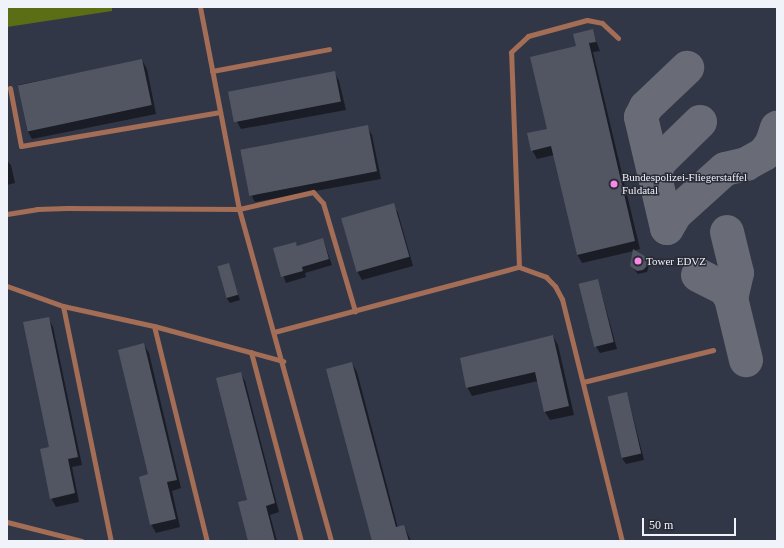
<!DOCTYPE html>
<style>
body{margin:0}
#map{position:relative;width:784px;height:548px;overflow:hidden;background:#292c37;font-family:"Times New Roman",serif}
div>[style]{position:absolute}
.built>*{inset:0;background:#323747;transform-origin:0 0}
.forest>*{inset:0;background:#5b6d15}
.shadow>*{inset:0;background:#0007}
.taxiway>*{height:34px;margin:-17px;padding:0 17px;transform-origin:17px;border-radius:17px;background:#696c76}
.building>*{inset:0;background:#525663;transform-origin:0 0}
.lane>*{height:5px;margin:-2.5px;padding:0 2.5px;transform-origin:2.5px;border-radius:2.5px;background:#a36d56}
.dots>*{width:11px;height:11px;translate:-50% -50%;box-sizing:border-box;border:2px solid #292c37;border-radius:50%}
span{translate:-50% -50%;white-space:nowrap;text-align:center;line-height:1.15;-webkit-text-stroke:3px #292c37;paint-order:stroke}
.poi-label{font-size:11px;color:#f1f3fb}
.left{translate:0 -50%;text-align:left}
.frame{position:absolute;inset:0;border:8px solid #f1f3fb;pointer-events:none}
.scale{position:absolute;left:642px;top:518px;width:94px;height:18px;box-sizing:border-box;border:2px solid #f1f3fb;border-top:0;padding-left:5px;font-size:12px;line-height:14px;white-space:nowrap;color:#f1f3fb;-webkit-text-stroke:3px #292c37;paint-order:stroke}
</style>
<div id="map">
<div class="built">
<div style="left:7px;top:7px;width:770px;height:534px"></div>
</div>
<div class="forest">
<div style="clip-path:polygon(7px 7px,112px 7px,112px 11px,7px 27px)"></div>
</div>
<div class="shadow">
<div style="clip-path:polygon(592px 30px,600px 51px,593px 52px,640px 249px,634px 251px,646px 260px,649px 265px,647px 272px,638px 274px,633px 268px,634px 251px,582px 263px,577px 254px,554px 155px,537px 159px,532px 150px,548px 130px,578px 47px)"></div>
<div style="clip-path:polygon(142px 60px,147px 69px,156px 114px,32px 139px,27px 130px,18px 85px)"></div>
<div style="clip-path:polygon(334px 72px,339px 81px,346px 110px,241px 129px,236px 120px)"></div>
<div style="clip-path:polygon(367px 126px,372px 135px,381px 179px,255px 202px,250px 193px)"></div>
<div style="clip-path:polygon(7px 161px,11px 165px,15px 183px,7px 185px)"></div>
<div style="clip-path:polygon(393px 204px,398px 213px,413px 266px,362px 280px,357px 271px)"></div>
<div style="clip-path:polygon(323px 239px,332px 265px,305px 273px,306px 277px,286px 283px,274px 249px,296px 243px,298px 247px)"></div>
<div style="clip-path:polygon(228px 264px,240px 300px,230px 303px,227px 299px)"></div>
<div style="clip-path:polygon(598px 280px,617px 349px,600px 353px,596px 347px)"></div>
<div style="clip-path:polygon(48px 318px,53px 327px,82px 465px,72px 467px,79px 502px,56px 507px,51px 498px)"></div>
<div style="clip-path:polygon(553px 336px,558px 345px,574px 415px,550px 420px,545px 412px,538px 381px,472px 396px,467px 387px)"></div>
<div style="clip-path:polygon(144px 345px,149px 353px,181px 488px,172px 491px,180px 527px,156px 533px,151px 524px)"></div>
<div style="clip-path:polygon(352px 363px,357px 372px,398px 528px,404px 526px,411px 541px,373px 541px)"></div>
<div style="clip-path:polygon(240px 373px,245px 381px,279px 512px,270px 515px,277px 541px,249px 541px)"></div>
<div style="clip-path:polygon(627px 393px,644px 460px,626px 464px,622px 458px)"></div>
</div>
<div class="taxiway">
<div style="left:654px;top:175px;width:15px;rotate:-67deg"></div>
<div style="left:660px;top:161px;width:56px;rotate:-44.3deg"></div>
<div style="left:667px;top:228px;width:114px;rotate:-103.2deg"></div>
<div style="left:641px;top:117px;width:11px;rotate:-63deg"></div>
<div style="left:646px;top:107px;width:57px;rotate:-43.6deg"></div>
<div style="left:667px;top:228px;width:16px;rotate:-60deg"></div>
<div style="left:675px;top:214px;width:67px;rotate:-42deg"></div>
<div style="left:725px;top:169px;width:22px;rotate:-13deg"></div>
<div style="left:746px;top:164px;width:21px;rotate:-29deg"></div>
<div style="left:764px;top:154px;width:14px;rotate:-54deg"></div>
<div style="left:772px;top:143px;width:16px;rotate:-72deg"></div>
<div style="left:727px;top:232px;width:42px;rotate:76.3deg"></div>
<div style="left:737px;top:273px;width:26px;rotate:103deg"></div>
<div style="left:731px;top:298px;width:64px;rotate:76.4deg"></div>
<div style="left:698px;top:275px;width:30px;rotate:27deg"></div>
<div style="left:725px;top:289px;width:11px;rotate:56deg"></div>
</div>
<div class="building">
<div style="clip-path:polygon(593px 29px,596px 42px,589px 43px,635px 241px,577px 255px,551px 146px,531px 151px,527px 133px,547px 129px,530px 57px,576px 46px,573px 34px)"></div>
<div style="left:142px;top:59px;width:47px;height:127px;rotate:78deg"></div>
<div style="left:335px;top:71px;width:31px;height:109px;rotate:79deg"></div>
<div style="left:368px;top:125px;width:47px;height:130px;rotate:79deg"></div>
<div style="left:394px;top:203px;width:56px;height:55px;rotate:74deg"></div>
<div style="clip-path:polygon(323px 238px,329px 259px,302px 267px,303px 271px,281px 277px,273px 248px,296px 242px,297px 246px)"></div>
<div style="clip-path:polygon(633px 249px,646px 257px,647px 266px,643px 270px,637px 271px,630px 266px)"></div>
<div style="left:229px;top:263px;width:33px;height:12px;rotate:74deg"></div>
<div style="left:598px;top:279px;width:65px;height:20px;rotate:76deg"></div>
<div style="clip-path:polygon(49px 317px,78px 457px,68px 459px,75px 493px,50px 499px,40px 449px,49px 447px,23px 322px)"></div>
<div style="clip-path:polygon(553px 335px,569px 406px,544px 412px,535px 372px,466px 388px,460px 358px)"></div>
<div style="clip-path:polygon(144px 343px,177px 480px,167px 482px,176px 519px,150px 525px,139px 477px,148px 474px,118px 350px)"></div>
<div style="clip-path:polygon(352px 362px,396px 527px,404px 525px,409px 541px,372px 541px,326px 369px)"></div>
<div style="clip-path:polygon(241px 372px,275px 503px,266px 506px,275px 541px,248px 541px,238px 502px,247px 500px,216px 378px)"></div>
<div style="left:627px;top:392px;width:63px;height:20px;rotate:77deg"></div>
</div>
<div class="lane">
<div style="left:200px;top:7px;width:206px;rotate:79.1deg"></div>
<div style="left:239px;top:209px;width:345px;rotate:74.5deg"></div>
<div style="left:212px;top:71px;width:119px;rotate:-10.6deg"></div>
<div style="left:10px;top:88px;width:59px;rotate:79.3deg"></div>
<div style="left:21px;top:146px;width:202px;rotate:-9.7deg"></div>
<div style="left:7px;top:214px;width:30px;rotate:-9deg"></div>
<div style="left:37px;top:209px;width:30px;rotate:-2deg"></div>
<div style="left:67px;top:208px;width:172px;rotate:0.3deg"></div>
<div style="left:239px;top:209px;width:76px;rotate:-12.9deg"></div>
<div style="left:313px;top:192px;width:15px;rotate:48deg"></div>
<div style="left:323px;top:203px;width:113px;rotate:73.5deg"></div>
<div style="left:519px;top:267px;width:215px;rotate:-92.1deg"></div>
<div style="left:511px;top:52px;width:23px;rotate:-43deg"></div>
<div style="left:528px;top:36px;width:61px;rotate:-15.2deg"></div>
<div style="left:587px;top:20px;width:15px;rotate:11deg"></div>
<div style="left:602px;top:23px;width:22px;rotate:43deg"></div>
<div style="left:7px;top:286px;width:59px;rotate:19.7deg"></div>
<div style="left:63px;top:306px;width:93px;rotate:12.4deg"></div>
<div style="left:154px;top:326px;width:134px;rotate:15.2deg"></div>
<div style="left:63px;top:306px;width:240px;rotate:78.5deg"></div>
<div style="left:154px;top:326px;width:221px;rotate:76.2deg"></div>
<div style="left:274px;top:332px;width:253px;rotate:-14.9deg"></div>
<div style="left:519px;top:267px;width:29px;rotate:20deg"></div>
<div style="left:546px;top:277px;width:13px;rotate:45deg"></div>
<div style="left:555px;top:286px;width:15px;rotate:62deg"></div>
<div style="left:562px;top:299px;width:249px;rotate:76.1deg"></div>
<div style="left:251px;top:352px;width:196px;rotate:75.2deg"></div>
<div style="left:583px;top:382px;width:134px;rotate:-13.8deg"></div>
<div style="left:7px;top:522px;width:77px;rotate:14.2deg"></div>
</div>
<div class="dots">
<div style="left:614px;top:184px;background:#fb87e6"></div>
<div style="left:638px;top:261px;background:#fb87e6"></div>
</div>
<div class="poi-label">
<span class="left" style="left:622px;top:184px">Bundespolizei-Fliegerstaffel<br>Fuldatal</span>
<span class="left" style="left:646px;top:261px">Tower EDVZ</span>
</div>
<div class="frame"></div>
<div class="scale">50 m</div>
</div>
